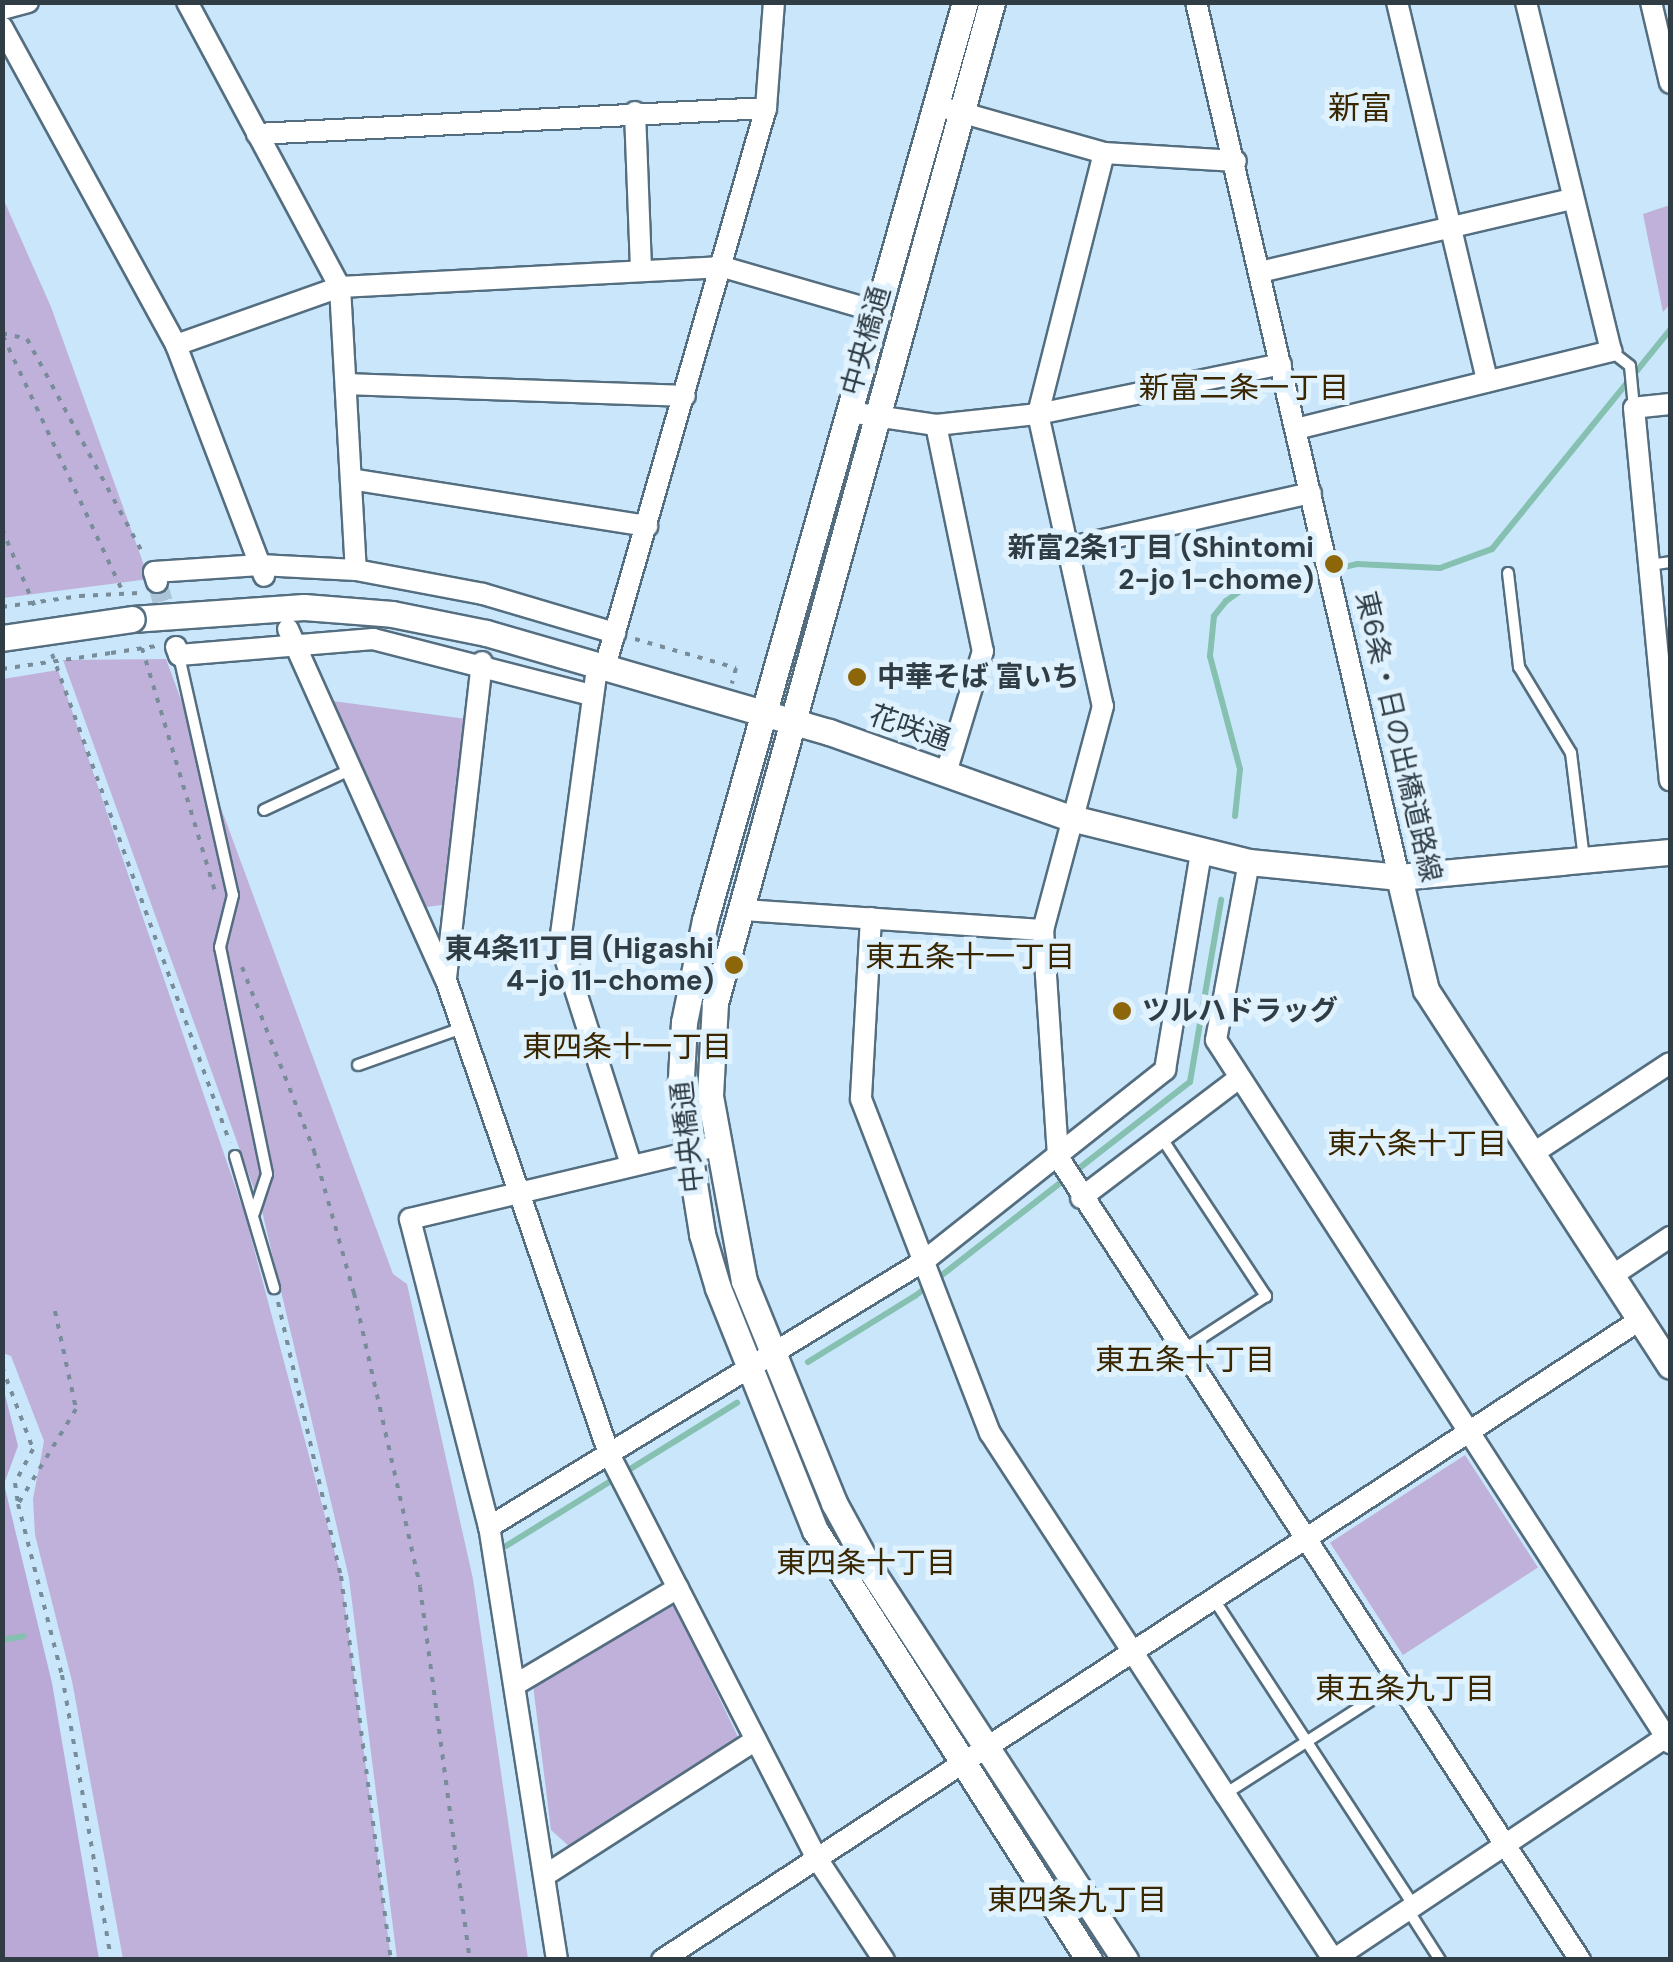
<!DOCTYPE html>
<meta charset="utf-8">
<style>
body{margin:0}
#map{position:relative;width:1673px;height:1962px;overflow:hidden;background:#c9e6fb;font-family:"DM Sans","Noto Sans JP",sans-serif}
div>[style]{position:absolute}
.green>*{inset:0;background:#c0b1da;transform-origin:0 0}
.forest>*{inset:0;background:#baa9d6}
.stream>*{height:6px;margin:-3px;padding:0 3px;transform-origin:3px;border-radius:3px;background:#85c0b0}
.minor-tunnel>*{height:20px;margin-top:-10px;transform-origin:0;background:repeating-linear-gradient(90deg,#abc4d7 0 20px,transparent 0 30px)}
.path>*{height:4px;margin-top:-2px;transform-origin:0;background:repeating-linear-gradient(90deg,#788c9a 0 5px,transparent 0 13px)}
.roads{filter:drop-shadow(2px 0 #546e80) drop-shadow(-2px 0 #546e80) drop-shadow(0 2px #546e80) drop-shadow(0 -2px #546e80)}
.service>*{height:10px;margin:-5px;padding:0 5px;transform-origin:5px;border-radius:5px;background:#fff}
.minor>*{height:20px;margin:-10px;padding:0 10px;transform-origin:10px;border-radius:10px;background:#fff}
.tertiary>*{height:25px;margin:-12.5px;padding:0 12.5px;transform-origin:12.5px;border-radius:12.5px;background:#fff}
.path-bridge>*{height:4px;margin-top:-2px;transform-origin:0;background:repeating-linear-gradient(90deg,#788c9a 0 5px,transparent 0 13px)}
.bridges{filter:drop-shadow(2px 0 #546e80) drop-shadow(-2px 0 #546e80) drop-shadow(0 2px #546e80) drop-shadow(0 -2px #546e80)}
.tertiary-bridge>*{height:25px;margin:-12.5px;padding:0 12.5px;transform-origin:12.5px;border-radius:12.5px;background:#fff}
.dots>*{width:28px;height:28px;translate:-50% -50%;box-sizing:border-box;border:5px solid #e0f2fe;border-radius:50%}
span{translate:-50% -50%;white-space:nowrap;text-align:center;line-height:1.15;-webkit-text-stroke:10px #e0f2fe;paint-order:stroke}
.street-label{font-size:28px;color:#313d45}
.poi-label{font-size:28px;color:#313d45;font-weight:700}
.right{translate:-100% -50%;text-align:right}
.left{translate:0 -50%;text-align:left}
.neighbourhood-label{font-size:30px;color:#3a2700}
.quarter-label{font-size:32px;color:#3a2700}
.frame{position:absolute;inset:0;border:5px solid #313d45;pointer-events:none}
</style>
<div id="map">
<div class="green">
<div style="clip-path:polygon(2px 196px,51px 307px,149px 579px,3px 598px)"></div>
<div style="clip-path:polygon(1670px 205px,1670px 304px,1663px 312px,1643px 214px)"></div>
<div style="clip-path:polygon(166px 659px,393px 1274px,407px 1284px,473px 1579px,528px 1959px,397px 1959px,349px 1578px,262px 1211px,63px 660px)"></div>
<div style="clip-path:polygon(58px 670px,245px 1215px,341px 1576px,391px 1959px,123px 1959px,72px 1681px,35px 1535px,33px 1499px,44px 1441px,11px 1356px,3px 1353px,3px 679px)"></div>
<div style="clip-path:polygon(333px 701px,466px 719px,442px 905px,426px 907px)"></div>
<div style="left:1465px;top:1455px;width:134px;height:161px;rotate:57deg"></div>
<div style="clip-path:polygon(674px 1604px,738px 1737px,571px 1848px,551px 1830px,533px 1685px)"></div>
</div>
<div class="forest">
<div style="clip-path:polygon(3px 1387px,18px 1446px,4px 1484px,52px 1683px,99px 1959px,3px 1959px)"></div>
</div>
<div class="stream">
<div style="left:1235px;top:816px;width:47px;rotate:-83.9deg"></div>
<div style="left:1240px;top:769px;width:117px;rotate:-104.9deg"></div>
<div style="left:1210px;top:656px;width:40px;rotate:-84.3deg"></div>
<div style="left:1214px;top:616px;width:19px;rotate:-51deg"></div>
<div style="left:1226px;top:601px;width:19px;rotate:-35deg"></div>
<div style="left:1242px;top:590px;width:118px;rotate:-12.7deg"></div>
<div style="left:1357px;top:564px;width:83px;rotate:2.8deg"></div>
<div style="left:1440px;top:568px;width:55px;rotate:-20.1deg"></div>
<div style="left:1492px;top:549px;width:282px;rotate:-50.9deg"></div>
<div style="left:808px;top:1362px;width:126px;rotate:-31.7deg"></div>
<div style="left:915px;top:1296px;width:348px;rotate:-37.9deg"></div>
<div style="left:1190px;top:1082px;width:185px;rotate:-80.3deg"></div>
<div style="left:506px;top:1546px;width:272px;rotate:-31.8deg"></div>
<div style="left:2px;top:1640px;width:22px;rotate:-10deg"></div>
</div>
<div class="minor-tunnel">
<div style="left:157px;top:582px;width:68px;rotate:73.7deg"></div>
</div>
<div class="path">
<div style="left:2px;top:333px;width:26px;rotate:13deg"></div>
<div style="left:27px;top:339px;width:246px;rotate:61.6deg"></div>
<div style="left:3px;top:336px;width:285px;rotate:64.9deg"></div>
<div style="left:2px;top:529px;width:90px;rotate:67.1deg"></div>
<div style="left:80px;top:596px;width:59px;rotate:-2.9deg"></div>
<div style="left:635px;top:639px;width:105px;rotate:16deg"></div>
<div style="left:736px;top:668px;width:16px;rotate:105deg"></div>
<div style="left:142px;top:648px;width:255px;rotate:73.3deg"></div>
<div style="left:111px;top:653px;width:46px;rotate:-8.8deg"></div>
<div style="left:52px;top:654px;width:520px;rotate:70deg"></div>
<div style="left:242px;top:967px;width:198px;rotate:68.6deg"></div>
<div style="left:314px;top:1151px;width:148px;rotate:74.3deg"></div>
<div style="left:354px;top:1293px;width:301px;rotate:77.3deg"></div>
<div style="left:420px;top:1587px;width:376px;rotate:82.4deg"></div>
<div style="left:278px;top:1302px;width:281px;rotate:77.1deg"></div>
<div style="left:341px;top:1576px;width:387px;rotate:82.6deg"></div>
<div style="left:55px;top:1311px;width:100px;rotate:77.9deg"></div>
<div style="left:76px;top:1409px;width:111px;rotate:121.4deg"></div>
<div style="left:18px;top:1504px;width:177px;rotate:75.6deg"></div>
<div style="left:62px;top:1675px;width:289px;rotate:80.2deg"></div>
<div style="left:2px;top:1367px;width:88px;rotate:69.3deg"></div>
<div style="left:33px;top:1449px;width:38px;rotate:118deg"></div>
<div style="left:15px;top:1483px;width:21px;rotate:82deg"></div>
</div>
<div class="roads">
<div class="service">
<div style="left:1611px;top:351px;width:24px;rotate:38deg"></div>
<div style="left:1630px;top:366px;width:42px;rotate:84.6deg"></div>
<div style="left:1649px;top:565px;width:21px;rotate:-8deg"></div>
<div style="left:1508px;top:573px;width:95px;rotate:83.3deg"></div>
<div style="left:1519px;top:667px;width:100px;rotate:58.8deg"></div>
<div style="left:1571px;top:753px;width:107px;rotate:83deg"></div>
<div style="left:179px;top:656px;width:245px;rotate:77.3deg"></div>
<div style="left:233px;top:895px;width:54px;rotate:104deg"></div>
<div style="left:220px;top:947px;width:232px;rotate:78.3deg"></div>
<div style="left:267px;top:1174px;width:41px;rotate:108.4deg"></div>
<div style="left:264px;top:810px;width:97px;rotate:-25deg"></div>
<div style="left:358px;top:1065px;width:110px;rotate:-19.6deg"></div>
<div style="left:1161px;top:1137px;width:191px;rotate:56.6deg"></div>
<div style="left:1266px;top:1296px;width:99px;rotate:147deg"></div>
<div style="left:235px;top:1156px;width:138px;rotate:73.5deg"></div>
<div style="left:1215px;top:1601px;width:363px;rotate:56.9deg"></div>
<div style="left:1225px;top:1794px;width:206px;rotate:-32.7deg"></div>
<div style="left:1408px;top:1910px;width:59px;rotate:57.4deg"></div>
</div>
<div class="minor">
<div style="left:187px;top:2px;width:323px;rotate:61.8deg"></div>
<div style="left:340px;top:287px;width:283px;rotate:86.8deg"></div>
<div style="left:1196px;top:2px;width:898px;rotate:76.94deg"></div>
<div style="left:1397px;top:2px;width:390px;rotate:76.6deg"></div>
<div style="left:1651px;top:2px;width:83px;rotate:76.8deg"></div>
<div style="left:2px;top:9px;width:27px;rotate:-15deg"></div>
<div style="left:2px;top:27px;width:362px;rotate:61.3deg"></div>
<div style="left:176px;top:345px;width:247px;rotate:69.1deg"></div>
<div style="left:949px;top:109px;width:161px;rotate:15.8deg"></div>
<div style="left:1104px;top:153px;width:132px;rotate:3.5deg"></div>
<div style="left:635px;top:112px;width:159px;rotate:87.8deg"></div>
<div style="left:257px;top:134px;width:510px;rotate:-2.92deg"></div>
<div style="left:1104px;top:153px;width:269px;rotate:104.2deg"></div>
<div style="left:1038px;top:414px;width:299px;rotate:77.5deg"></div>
<div style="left:1103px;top:706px;width:232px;rotate:105deg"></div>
<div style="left:1043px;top:930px;width:227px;rotate:86.2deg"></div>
<div style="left:1058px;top:1157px;width:958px;rotate:56.97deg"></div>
<div style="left:1260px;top:272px;width:320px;rotate:-13.2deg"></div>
<div style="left:176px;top:345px;width:174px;rotate:-19.5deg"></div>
<div style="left:340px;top:287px;width:384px;rotate:-3deg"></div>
<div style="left:723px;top:267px;width:158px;rotate:16.1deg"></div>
<div style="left:347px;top:384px;width:338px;rotate:2deg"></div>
<div style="left:1670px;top:404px;width:36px;rotate:174deg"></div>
<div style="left:1634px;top:408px;width:374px;rotate:84.5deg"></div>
<div style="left:849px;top:412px;width:88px;rotate:8.5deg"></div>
<div style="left:936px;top:425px;width:103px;rotate:-6.2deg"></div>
<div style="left:1038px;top:414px;width:248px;rotate:-11.6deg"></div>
<div style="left:936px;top:425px;width:231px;rotate:78.3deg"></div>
<div style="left:983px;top:651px;width:127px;rotate:106.9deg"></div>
<div style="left:1296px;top:429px;width:325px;rotate:-13.9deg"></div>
<div style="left:1611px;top:351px;width:359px;rotate:-103.7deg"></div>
<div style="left:356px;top:480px;width:295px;rotate:9deg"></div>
<div style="left:1067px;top:548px;width:250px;rotate:-12.7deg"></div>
<div style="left:157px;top:582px;width:10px;rotate:-107deg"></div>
<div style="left:154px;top:572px;width:106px;rotate:-3.8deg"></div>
<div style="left:260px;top:565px;width:96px;rotate:3deg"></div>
<div style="left:356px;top:570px;width:129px;rotate:10.7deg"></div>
<div style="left:483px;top:594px;width:138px;rotate:16.5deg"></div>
<div style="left:288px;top:629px;width:385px;rotate:65.8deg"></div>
<div style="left:446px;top:980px;width:501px;rotate:71.02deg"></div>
<div style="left:609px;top:1454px;width:457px;rotate:62.8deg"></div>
<div style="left:818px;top:1860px;width:120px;rotate:56.6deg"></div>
<div style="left:176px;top:647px;width:9px;rotate:69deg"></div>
<div style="left:179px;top:655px;width:195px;rotate:-4.7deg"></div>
<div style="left:373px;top:639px;width:225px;rotate:14.4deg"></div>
<div style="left:597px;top:668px;width:276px;rotate:97.7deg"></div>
<div style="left:560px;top:942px;width:234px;rotate:72.3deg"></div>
<div style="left:604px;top:670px;width:585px;rotate:-73.92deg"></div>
<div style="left:766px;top:108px;width:106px;rotate:-85.7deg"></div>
<div style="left:1249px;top:862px;width:181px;rotate:100.5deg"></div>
<div style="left:1216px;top:1040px;width:837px;rotate:57.15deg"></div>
<div style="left:742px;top:910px;width:302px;rotate:3.8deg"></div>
<div style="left:871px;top:918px;width:181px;rotate:93.2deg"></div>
<div style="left:861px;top:1099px;width:358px;rotate:68.9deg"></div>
<div style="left:990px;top:1433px;width:264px;rotate:56.9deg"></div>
<div style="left:1134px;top:1654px;width:167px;rotate:57deg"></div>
<div style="left:1225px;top:1794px;width:197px;rotate:56.8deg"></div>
<div style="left:1333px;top:1959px;width:1px;rotate:90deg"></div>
<div style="left:1333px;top:1960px;width:406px;rotate:-33.8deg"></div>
<div style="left:446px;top:978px;width:318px;rotate:-83.5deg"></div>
<div style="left:1532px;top:1154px;width:165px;rotate:-33.4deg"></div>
<div style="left:1081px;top:1198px;width:197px;rotate:-37.2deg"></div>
<div style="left:1613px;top:1275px;width:69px;rotate:-33.7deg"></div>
<div style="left:489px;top:1527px;width:510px;rotate:-31.45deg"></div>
<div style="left:924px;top:1261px;width:308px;rotate:-38.4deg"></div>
<div style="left:1165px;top:1070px;width:221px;rotate:-80.6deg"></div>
<div style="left:518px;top:1683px;width:186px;rotate:-30.7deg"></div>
<div style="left:547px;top:1874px;width:248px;rotate:-32.7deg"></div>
<div style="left:557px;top:1960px;width:438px;rotate:-98.9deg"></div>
<div style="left:489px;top:1527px;width:318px;rotate:-104.4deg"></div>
<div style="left:410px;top:1219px;width:315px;rotate:-13.4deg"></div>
<div style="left:662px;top:1960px;width:1170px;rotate:-33.21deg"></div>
</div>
<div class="tertiary">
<div style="left:965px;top:2px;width:954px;rotate:105.81deg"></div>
<div style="left:705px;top:920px;width:104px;rotate:101.6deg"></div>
<div style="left:684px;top:1022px;width:74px;rotate:93.1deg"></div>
<div style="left:680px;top:1096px;width:140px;rotate:80.9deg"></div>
<div style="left:702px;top:1234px;width:56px;rotate:73.5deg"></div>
<div style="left:718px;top:1288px;width:261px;rotate:68.2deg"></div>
<div style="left:815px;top:1530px;width:510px;rotate:57.49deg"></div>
<div style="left:992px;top:2px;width:1039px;rotate:105.47deg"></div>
<div style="left:715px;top:1003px;width:93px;rotate:93.1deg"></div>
<div style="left:710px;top:1096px;width:188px;rotate:79.6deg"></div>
<div style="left:744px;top:1281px;width:240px;rotate:67.9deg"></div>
<div style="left:834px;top:1503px;width:73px;rotate:61.3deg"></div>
<div style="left:869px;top:1567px;width:469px;rotate:56.9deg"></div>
<div style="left:132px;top:619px;width:172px;rotate:-4deg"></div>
<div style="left:304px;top:607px;width:88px;rotate:4.5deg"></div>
<div style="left:392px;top:614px;width:96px;rotate:11.4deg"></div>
<div style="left:486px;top:633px;width:357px;rotate:16.1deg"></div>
<div style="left:829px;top:732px;width:257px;rotate:19.6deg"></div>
<div style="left:1071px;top:818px;width:183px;rotate:13.9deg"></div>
<div style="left:1249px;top:862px;width:151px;rotate:5.7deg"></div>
<div style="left:1399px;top:877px;width:272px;rotate:-5.3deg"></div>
<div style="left:1399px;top:877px;width:116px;rotate:76.6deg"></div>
<div style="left:1426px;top:990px;width:448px;rotate:57deg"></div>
</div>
</div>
<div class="path-bridge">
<div style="left:2px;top:607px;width:79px;rotate:-8deg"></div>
<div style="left:2px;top:669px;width:110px;rotate:-8.4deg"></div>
</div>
<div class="bridges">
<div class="tertiary-bridge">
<div style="left:2px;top:638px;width:131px;rotate:-8.3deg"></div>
</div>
</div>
<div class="dots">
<div style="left:1334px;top:564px;background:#8d6609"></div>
<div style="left:857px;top:677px;background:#8d6609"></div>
<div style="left:734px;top:965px;background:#8d6609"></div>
<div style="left:1122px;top:1011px;background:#8d6609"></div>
</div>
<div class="street-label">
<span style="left:866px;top:341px;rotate:-74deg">中央橋通</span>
<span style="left:910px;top:728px;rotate:19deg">花咲通</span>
<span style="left:1398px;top:737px;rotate:77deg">東6条・日の出橋道路線</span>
<span style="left:688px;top:1137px;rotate:-96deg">中央橋通</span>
</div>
<div class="poi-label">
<span class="right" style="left:1314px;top:564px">新富2条1丁目 (Shintomi<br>2-jo 1-chome)</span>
<span class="left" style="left:877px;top:677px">中華そば 富いち</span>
<span class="right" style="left:714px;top:965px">東4条11丁目 (Higashi<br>4-jo 11-chome)</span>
<span class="left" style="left:1142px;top:1011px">ツルハドラッグ</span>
</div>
<div class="neighbourhood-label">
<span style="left:1244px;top:388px">新富二条一丁目</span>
<span style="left:970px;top:957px">東五条十一丁目</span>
<span style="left:627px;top:1047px">東四条十一丁目</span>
<span style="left:1417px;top:1144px">東六条十丁目</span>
<span style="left:1185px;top:1360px">東五条十丁目</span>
<span style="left:866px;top:1563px">東四条十丁目</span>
<span style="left:1405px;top:1689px">東五条九丁目</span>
<span style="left:1077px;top:1900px">東四条九丁目</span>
</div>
<div class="quarter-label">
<span style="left:1360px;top:108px">新富</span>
</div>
<div class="frame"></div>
</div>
